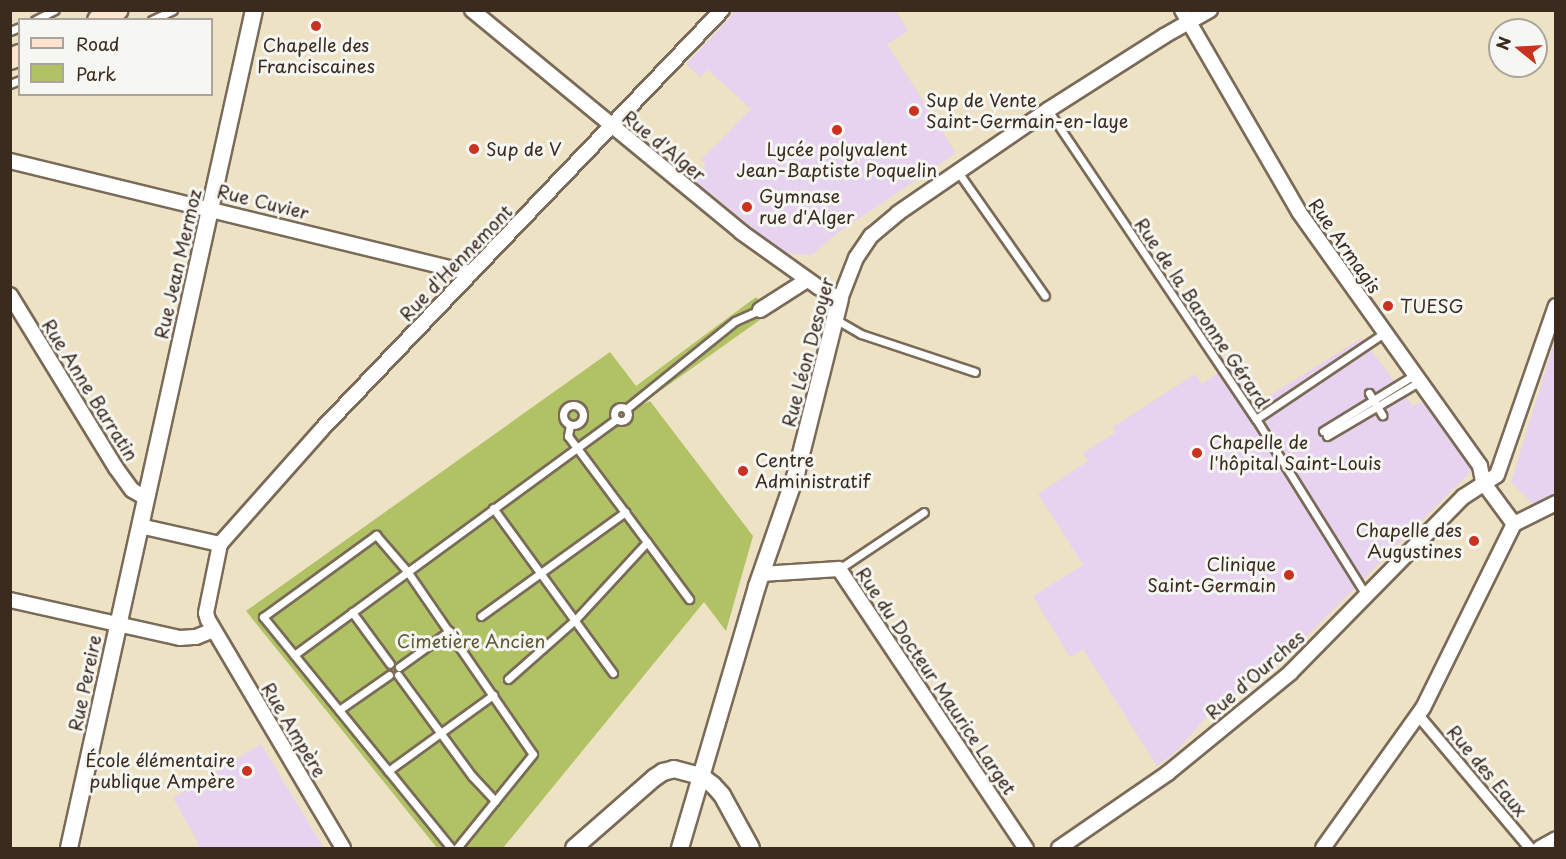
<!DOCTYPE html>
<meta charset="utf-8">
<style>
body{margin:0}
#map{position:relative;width:1566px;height:859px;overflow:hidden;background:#eee2c5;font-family:"Playpen Sans",sans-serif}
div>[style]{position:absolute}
.built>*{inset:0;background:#e7d2ef}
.green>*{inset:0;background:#b1c265}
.roads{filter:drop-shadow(2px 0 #7a6a58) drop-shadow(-2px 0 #7a6a58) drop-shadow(0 2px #7a6a58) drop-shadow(0 -2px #7a6a58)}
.service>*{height:7px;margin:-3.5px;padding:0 3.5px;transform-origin:3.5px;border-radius:3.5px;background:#fff}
.service>.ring{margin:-3.5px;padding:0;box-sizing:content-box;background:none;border:7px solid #fff;border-radius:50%}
.pedestrian>*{height:10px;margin:-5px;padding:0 5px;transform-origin:5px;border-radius:5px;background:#fff}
.minor>*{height:14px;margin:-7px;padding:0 7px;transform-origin:7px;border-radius:7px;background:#fff}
.tertiary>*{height:16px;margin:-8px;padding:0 8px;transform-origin:8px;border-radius:8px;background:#fff}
.secondary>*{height:20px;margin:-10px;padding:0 10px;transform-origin:10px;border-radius:10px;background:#fde4d1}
.dots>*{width:16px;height:16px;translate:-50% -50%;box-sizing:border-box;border:3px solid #f6f6f2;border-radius:50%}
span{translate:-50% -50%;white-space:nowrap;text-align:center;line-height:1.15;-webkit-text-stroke:6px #f6f6f2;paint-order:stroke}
.poi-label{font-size:18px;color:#3b2a1e}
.left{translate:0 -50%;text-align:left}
.right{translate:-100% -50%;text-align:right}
.street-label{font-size:18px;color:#3b2a1e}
.park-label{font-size:18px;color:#5e5833}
.frame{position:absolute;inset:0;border:12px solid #3b2a1e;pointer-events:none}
.legend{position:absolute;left:18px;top:18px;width:195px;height:78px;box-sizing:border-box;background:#f6f6f2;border:2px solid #aba49d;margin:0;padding:8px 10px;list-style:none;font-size:18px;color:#3b2a1e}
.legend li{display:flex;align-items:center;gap:12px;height:30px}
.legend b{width:30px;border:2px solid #aba49d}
.north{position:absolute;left:1488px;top:18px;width:60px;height:60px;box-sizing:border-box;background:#f6f6f2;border:2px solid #aba49d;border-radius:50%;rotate:288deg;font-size:16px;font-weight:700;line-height:24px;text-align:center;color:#3b2a1e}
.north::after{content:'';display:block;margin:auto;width:21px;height:27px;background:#c8321e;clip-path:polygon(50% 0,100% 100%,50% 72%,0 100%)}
</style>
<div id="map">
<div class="built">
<div style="clip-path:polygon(737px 10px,896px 11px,908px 31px,887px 44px,956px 153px,836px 234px,812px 255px,783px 253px,694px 180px,706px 165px,701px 160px,751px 109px,708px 70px,700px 77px,686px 64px)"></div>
<div style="clip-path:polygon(1362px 338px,1413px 406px,1427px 399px,1472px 461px,1469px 473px,1280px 663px,1213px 709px,1178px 750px,1157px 766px,1083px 649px,1070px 657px,1033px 596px,1083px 565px,1038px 494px,1088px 461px,1083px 453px,1116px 432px,1113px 427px,1195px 374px,1202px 384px,1234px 362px,1264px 399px)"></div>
<div style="clip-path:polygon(1555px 340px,1555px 496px,1536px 507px,1511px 482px)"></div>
<div style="clip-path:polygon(261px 744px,324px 848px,198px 848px,197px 840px,173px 798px)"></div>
</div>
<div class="green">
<div style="clip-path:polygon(756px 297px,760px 301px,756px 304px,764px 317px,639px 406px,650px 401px,753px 536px,726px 631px,704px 602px,503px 848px,437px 848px,246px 611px,610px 352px,636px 386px)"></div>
</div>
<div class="roads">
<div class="service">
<div style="left:35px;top:20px;width:22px;rotate:-27deg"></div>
<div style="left:152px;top:20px;width:23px;rotate:-25deg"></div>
<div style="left:10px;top:31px;width:11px;rotate:-22deg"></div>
<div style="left:10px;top:84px;width:11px;rotate:-22deg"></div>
<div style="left:1048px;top:110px;width:372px;rotate:56.1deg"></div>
<div style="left:1256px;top:419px;width:208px;rotate:58deg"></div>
<div style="left:958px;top:172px;width:151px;rotate:54.9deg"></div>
<div style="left:835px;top:319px;width:30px;rotate:30deg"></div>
<div style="left:861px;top:334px;width:120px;rotate:18.4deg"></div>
<div style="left:1369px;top:393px;width:26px;rotate:59deg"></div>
<div class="ring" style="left:563px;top:405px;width:13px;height:13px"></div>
<div class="ring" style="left:614px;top:407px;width:7px;height:7px"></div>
<div style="left:626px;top:409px;width:140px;rotate:-38.9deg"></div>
<div style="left:735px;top:321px;width:27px;rotate:-24deg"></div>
<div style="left:1256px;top:419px;width:154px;rotate:-33.9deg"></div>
<div style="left:1323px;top:431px;width:107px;rotate:-31.6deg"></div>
<div style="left:1327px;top:436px;width:107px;rotate:-30.4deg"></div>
<div style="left:493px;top:508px;width:204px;rotate:54deg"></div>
<div style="left:647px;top:542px;width:71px;rotate:53.6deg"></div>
<div style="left:839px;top:569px;width:102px;rotate:-33.8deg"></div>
<div style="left:352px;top:612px;width:64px;rotate:53.8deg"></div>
<div style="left:481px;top:616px;width:178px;rotate:-35.8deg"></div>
<div style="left:294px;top:655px;width:399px;rotate:-36.2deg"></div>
<div style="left:399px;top:667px;width:62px;rotate:-35.8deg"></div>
<div style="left:398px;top:675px;width:125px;rotate:53.8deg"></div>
<div style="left:472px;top:776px;width:34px;rotate:47deg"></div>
<div style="left:508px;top:679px;width:89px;rotate:-41.4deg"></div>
<div style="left:575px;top:620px;width:106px;rotate:-47.3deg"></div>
<div style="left:647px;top:542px;width:132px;rotate:-126.7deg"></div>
<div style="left:568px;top:436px;width:11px;rotate:-80deg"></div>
<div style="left:339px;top:710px;width:61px;rotate:-35deg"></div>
<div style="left:388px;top:771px;width:130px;rotate:-35.9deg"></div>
<div style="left:451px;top:848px;width:298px;rotate:-129.1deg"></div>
<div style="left:263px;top:617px;width:140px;rotate:-36deg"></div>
<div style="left:376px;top:535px;width:48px;rotate:49.3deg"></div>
<div style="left:407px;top:571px;width:222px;rotate:55.5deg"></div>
<div style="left:533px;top:754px;width:121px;rotate:129deg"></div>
</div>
<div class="pedestrian">
<div style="left:1418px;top:715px;width:174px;rotate:49.9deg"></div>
</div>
<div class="minor">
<div style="left:472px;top:10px;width:349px;rotate:39.5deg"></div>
<div style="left:741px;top:232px;width:95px;rotate:35.5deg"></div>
<div style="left:818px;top:287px;width:25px;rotate:29deg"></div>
<div style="left:840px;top:299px;width:44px;rotate:-68.7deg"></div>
<div style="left:856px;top:258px;width:27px;rotate:-56deg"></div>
<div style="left:871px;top:236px;width:35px;rotate:-40deg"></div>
<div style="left:898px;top:213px;width:182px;rotate:-34.5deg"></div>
<div style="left:1048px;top:110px;width:138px;rotate:-32.5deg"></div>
<div style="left:1164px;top:36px;width:53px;rotate:-29.5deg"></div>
<div style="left:1182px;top:10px;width:233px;rotate:59.9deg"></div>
<div style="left:1299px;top:212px;width:312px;rotate:54.5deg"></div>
<div style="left:1480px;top:466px;width:16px;rotate:79deg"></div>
<div style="left:1483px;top:482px;width:52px;rotate:53.6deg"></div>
<div style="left:10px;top:161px;width:474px;rotate:13.7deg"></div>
<div style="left:10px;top:295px;width:203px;rotate:58.5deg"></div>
<div style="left:116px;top:468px;width:27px;rotate:54deg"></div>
<div style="left:132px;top:490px;width:16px;rotate:30deg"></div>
<div style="left:760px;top:310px;width:56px;rotate:-32.6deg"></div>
<div style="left:140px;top:526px;width:82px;rotate:12.7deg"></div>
<div style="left:761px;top:574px;width:78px;rotate:-3.7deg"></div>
<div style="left:839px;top:569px;width:336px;rotate:56.2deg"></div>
<div style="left:10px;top:600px;width:174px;rotate:12.6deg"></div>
<div style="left:180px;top:638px;width:16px;rotate:-4deg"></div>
<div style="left:196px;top:637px;width:18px;rotate:-22deg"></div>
<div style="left:343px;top:848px;width:265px;rotate:-120.6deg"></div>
<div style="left:208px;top:620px;width:7px;rotate:-106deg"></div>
<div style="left:206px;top:613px;width:70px;rotate:-78.5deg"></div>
<div style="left:220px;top:544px;width:154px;rotate:-48.4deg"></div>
<div style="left:322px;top:429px;width:579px;rotate:-46.33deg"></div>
<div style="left:1059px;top:848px;width:132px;rotate:-34.5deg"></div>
<div style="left:1168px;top:773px;width:158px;rotate:-39.3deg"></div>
<div style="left:1290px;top:673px;width:247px;rotate:-45.5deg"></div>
<div style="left:1463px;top:497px;width:40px;rotate:-32.9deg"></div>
<div style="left:1497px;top:475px;width:179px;rotate:-70.8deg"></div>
<div style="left:1323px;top:848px;width:172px;rotate:-54.5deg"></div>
<div style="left:1423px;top:708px;width:205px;rotate:-63.7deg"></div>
<div style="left:1514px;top:524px;width:47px;rotate:-26.6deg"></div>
<div style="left:1540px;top:848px;width:18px;rotate:-29deg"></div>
</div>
<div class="tertiary">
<div style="left:69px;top:848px;width:858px;rotate:-77.55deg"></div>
<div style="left:574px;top:848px;width:106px;rotate:-41.2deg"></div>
<div style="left:654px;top:778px;width:11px;rotate:-34deg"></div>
<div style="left:663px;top:772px;width:11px;rotate:-15deg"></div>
<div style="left:674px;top:769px;width:28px;rotate:15deg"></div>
<div style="left:701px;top:776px;width:15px;rotate:37deg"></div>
<div style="left:713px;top:785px;width:13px;rotate:48deg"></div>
<div style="left:722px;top:795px;width:60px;rotate:61.3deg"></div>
<div style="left:680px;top:848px;width:273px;rotate:-73.6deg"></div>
<div style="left:757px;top:586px;width:119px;rotate:-70.8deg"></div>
<div style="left:796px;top:474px;width:180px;rotate:-75.9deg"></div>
</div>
<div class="secondary">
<div style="left:98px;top:20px;width:22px;rotate:-27deg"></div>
<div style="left:10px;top:59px;width:11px;rotate:-22deg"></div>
</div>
</div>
<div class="dots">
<div style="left:316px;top:26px;background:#c8321e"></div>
<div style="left:914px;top:111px;background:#c8321e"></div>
<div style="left:837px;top:130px;background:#c8321e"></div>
<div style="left:474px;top:149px;background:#c8321e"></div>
<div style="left:747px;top:207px;background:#c8321e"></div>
<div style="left:1388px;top:306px;background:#c8321e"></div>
<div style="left:1197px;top:453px;background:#c8321e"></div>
<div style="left:743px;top:471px;background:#c8321e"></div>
<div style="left:1474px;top:541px;background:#c8321e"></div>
<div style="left:1289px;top:575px;background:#c8321e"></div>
<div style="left:247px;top:771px;background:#c8321e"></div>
</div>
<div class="poi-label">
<span style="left:316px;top:56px">Chapelle des<br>Franciscaines</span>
<span class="left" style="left:926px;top:111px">Sup de Vente<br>Saint-Germain-en-laye</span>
<span class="left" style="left:486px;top:149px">Sup de V</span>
<span style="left:837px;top:160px">Lycée polyvalent<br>Jean-Baptiste Poquelin</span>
<span class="left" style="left:759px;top:207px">Gymnase<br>rue d'Alger</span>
<span class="left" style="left:1400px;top:306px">TUESG</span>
<span class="left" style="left:1209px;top:453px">Chapelle de<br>l'hôpital Saint-Louis</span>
<span class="left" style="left:755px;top:471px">Centre<br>Administratif</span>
<span class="right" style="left:1462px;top:541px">Chapelle des<br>Augustines</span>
<span class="right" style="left:1276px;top:575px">Clinique<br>Saint-Germain</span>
<span class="right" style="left:235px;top:771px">École élémentaire<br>publique Ampère</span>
</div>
<div class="street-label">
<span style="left:664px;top:146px;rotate:39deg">Rue d'Alger</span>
<span style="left:263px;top:202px;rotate:14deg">Rue Cuvier</span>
<span style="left:1345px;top:246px;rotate:55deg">Rue Armagis</span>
<span style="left:456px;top:263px;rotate:-46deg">Rue d'Hennemont</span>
<span style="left:178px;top:264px;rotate:-77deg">Rue Jean Mermoz</span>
<span style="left:1202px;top:313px;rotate:56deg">Rue de la Baronne Gérard</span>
<span style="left:808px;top:352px;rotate:-75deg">Rue Léon Desoyer</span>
<span style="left:90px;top:390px;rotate:58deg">Rue Anne Barratin</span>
<span style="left:1255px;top:675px;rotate:-41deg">Rue d'Ourches</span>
<span style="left:936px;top:681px;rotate:56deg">Rue du Docteur Maurice Larget</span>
<span style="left:85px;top:683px;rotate:-78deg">Rue Pereire</span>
<span style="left:294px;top:730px;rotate:59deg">Rue Ampère</span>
<span style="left:1487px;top:771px;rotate:50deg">Rue des Eaux</span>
</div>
<div class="park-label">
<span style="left:471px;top:641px">Cimetière Ancien</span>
</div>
<div class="frame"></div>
<ul class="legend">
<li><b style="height:8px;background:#fde4d1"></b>Road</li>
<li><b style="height:16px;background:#b1c265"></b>Park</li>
</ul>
<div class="north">N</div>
</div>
